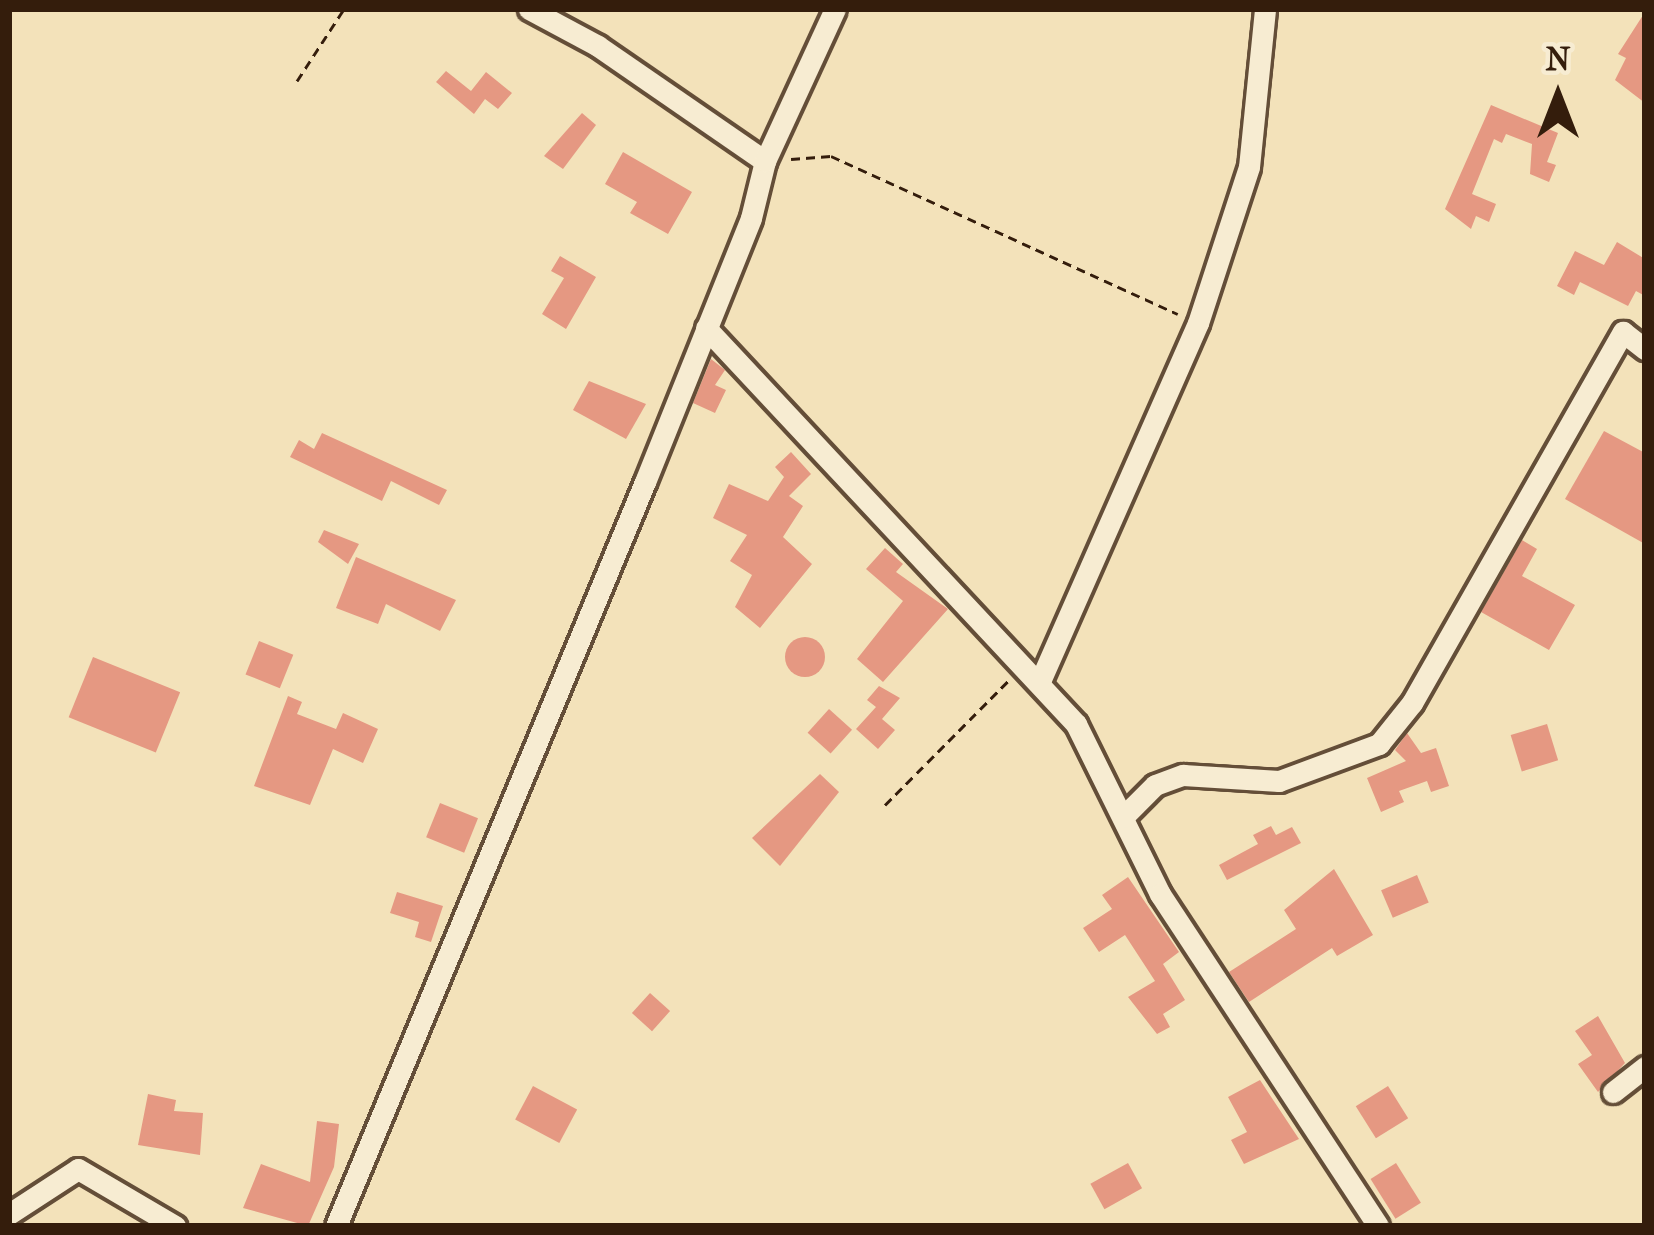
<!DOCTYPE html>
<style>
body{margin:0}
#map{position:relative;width:1654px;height:1235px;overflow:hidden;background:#f3e2ba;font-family:"IM FELL French Canon",serif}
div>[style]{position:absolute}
.building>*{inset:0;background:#e59882;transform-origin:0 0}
.round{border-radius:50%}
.path>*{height:3px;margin-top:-1.5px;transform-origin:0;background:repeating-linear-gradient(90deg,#341d0c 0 9px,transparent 0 15px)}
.roads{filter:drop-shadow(3px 0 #644e38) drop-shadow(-3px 0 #644e38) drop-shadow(0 3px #644e38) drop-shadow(0 -3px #644e38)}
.minor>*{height:21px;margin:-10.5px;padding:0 10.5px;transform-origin:10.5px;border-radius:10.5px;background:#f7ecd2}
span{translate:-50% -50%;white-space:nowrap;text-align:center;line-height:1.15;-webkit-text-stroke:12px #f7ecd2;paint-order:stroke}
.frame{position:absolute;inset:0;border:12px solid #341d0c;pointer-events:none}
.north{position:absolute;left:1498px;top:36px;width:120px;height:120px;-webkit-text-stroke:9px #f7ecd2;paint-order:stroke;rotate:0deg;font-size:33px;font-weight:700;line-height:48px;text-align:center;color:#341d0c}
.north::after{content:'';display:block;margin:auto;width:42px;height:54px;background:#341d0c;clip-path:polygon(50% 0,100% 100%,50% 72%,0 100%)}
</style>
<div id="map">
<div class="building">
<div style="clip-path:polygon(1645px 12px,1645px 103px,1615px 80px,1626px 58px,1618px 54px)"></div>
<div style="clip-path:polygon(446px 71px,471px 91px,486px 72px,512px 93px,498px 109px,485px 99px,474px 114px,436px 82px)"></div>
<div style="clip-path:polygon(1491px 105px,1558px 133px,1547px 162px,1556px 165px,1549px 182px,1530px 174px,1532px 144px,1506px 134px,1502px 143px,1494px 139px,1472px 194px,1496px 204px,1489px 222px,1476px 216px,1471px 229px,1445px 209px)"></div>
<div style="clip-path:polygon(582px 113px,596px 125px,563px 169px,544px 156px)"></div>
<div style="clip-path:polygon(623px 152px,692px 192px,668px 234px,630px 213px,637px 202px,605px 184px)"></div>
<div style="clip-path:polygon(1617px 242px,1645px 259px,1645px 296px,1636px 291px,1628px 306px,1580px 282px,1574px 295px,1557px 286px,1575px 251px,1604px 265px)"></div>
<div style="clip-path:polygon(560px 256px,596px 277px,566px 329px,542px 314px,564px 278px,551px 271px)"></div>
<div style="clip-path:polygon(711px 359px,725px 370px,715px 385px,726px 390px,715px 413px,693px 403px)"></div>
<div style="clip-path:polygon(589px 381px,646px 404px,626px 439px,573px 410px)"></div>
<div style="clip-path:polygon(1604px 431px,1645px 453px,1645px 544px,1565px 499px)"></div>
<div style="clip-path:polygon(322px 433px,447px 490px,439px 505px,391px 481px,382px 501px,290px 457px,299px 440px,314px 449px)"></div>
<div style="clip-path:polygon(791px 452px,811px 474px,789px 496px,803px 506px,783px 537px,812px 564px,760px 628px,735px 607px,752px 575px,730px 561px,747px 535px,713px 518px,729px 484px,768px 501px,784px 477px,775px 467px)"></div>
<div style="clip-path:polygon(324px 530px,359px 544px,348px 564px,318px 542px)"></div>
<div style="clip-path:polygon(1522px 540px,1537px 549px,1522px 576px,1575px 605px,1549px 650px,1481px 612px)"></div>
<div style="clip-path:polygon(885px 548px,903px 564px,896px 572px,948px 609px,883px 682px,857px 659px,903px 601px,866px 569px)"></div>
<div style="clip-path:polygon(356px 557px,456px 600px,440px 631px,386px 604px,378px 624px,336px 608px)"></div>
<div class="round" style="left:785px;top:637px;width:40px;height:40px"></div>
<div style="left:259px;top:641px;width:37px;height:36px;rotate:22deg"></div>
<div style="left:93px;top:657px;width:94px;height:65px;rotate:22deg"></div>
<div style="clip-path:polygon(879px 686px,900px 698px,882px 719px,895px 730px,878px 749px,856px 729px,876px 707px,867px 700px)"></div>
<div style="clip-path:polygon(288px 696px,302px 702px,297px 714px,336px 729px,343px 713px,378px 729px,363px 763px,333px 749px,310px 805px,254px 786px)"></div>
<div style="left:829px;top:709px;width:31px;height:32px;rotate:42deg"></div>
<div style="left:1547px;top:724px;width:38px;height:38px;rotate:73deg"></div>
<div style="clip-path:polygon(1407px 733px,1421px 753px,1436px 748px,1449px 786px,1431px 792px,1427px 781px,1399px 791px,1404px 802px,1381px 812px,1367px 778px,1406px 761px,1395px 750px)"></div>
<div style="clip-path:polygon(820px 774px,839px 792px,780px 866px,752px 838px)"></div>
<div style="left:440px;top:803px;width:41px;height:37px;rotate:22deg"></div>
<div style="clip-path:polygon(1271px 826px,1276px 835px,1292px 827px,1301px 843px,1227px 880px,1219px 865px,1258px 844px,1253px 835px)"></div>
<div style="clip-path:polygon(1334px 869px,1373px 935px,1337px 956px,1332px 948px,1249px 1002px,1229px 972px,1296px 929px,1284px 910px)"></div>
<div style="left:1417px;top:875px;width:30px;height:39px;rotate:67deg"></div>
<div style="clip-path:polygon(1128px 877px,1179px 952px,1163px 964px,1185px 1000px,1163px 1014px,1170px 1027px,1157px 1034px,1128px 997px,1155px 981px,1125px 935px,1099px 952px,1083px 928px,1112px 909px,1102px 895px)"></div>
<div style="clip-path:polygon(397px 892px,443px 906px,431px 942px,415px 937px,419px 922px,390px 913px)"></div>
<div style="left:650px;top:993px;width:27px;height:27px;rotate:42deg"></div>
<div style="clip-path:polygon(1598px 1016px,1625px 1063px,1598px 1092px,1578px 1064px,1592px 1055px,1575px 1031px)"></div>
<div style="clip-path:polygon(1260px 1080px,1299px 1139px,1244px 1164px,1231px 1140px,1247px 1132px,1228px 1097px)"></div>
<div style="left:533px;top:1086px;width:50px;height:38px;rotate:28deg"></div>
<div style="left:1388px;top:1086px;width:38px;height:38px;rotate:58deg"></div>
<div style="clip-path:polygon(148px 1094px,176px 1100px,174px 1111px,203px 1113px,200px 1155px,138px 1145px)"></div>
<div style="clip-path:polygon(317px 1121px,339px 1124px,334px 1167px,308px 1226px,243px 1208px,261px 1164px,310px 1182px)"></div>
<div style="left:1128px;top:1163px;width:29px;height:43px;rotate:61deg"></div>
<div style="left:1396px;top:1163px;width:47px;height:30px;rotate:58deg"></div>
</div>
<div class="path">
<div style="left:297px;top:81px;width:86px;rotate:-56.9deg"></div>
<div style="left:791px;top:159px;width:40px;rotate:-4.3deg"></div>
<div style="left:831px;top:156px;width:381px;rotate:24.5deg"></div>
<div style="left:885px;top:805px;width:177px;rotate:-45.2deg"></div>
</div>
<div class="roads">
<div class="minor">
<div style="left:529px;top:9px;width:78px;rotate:28.2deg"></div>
<div style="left:598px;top:46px;width:203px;rotate:34.6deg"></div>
<div style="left:706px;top:328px;width:542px;rotate:46.94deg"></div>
<div style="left:1076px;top:724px;width:190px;rotate:63.7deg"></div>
<div style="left:1160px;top:894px;width:397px;rotate:56.7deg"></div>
<div style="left:1041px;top:679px;width:389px;rotate:-66.2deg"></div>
<div style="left:1198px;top:323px;width:164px;rotate:-71.9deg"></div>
<div style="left:1249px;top:167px;width:159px;rotate:-84.2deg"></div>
<div style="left:1123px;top:817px;width:45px;rotate:-45deg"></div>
<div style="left:1155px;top:785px;width:30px;rotate:-20deg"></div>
<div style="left:1183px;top:775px;width:96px;rotate:3.6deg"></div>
<div style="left:1279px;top:781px;width:107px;rotate:-20.3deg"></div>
<div style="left:1379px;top:744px;width:53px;rotate:-51.2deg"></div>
<div style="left:1412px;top:703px;width:427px;rotate:-60.4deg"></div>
<div style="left:1623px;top:332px;width:28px;rotate:38deg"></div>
<div style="left:1613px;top:1092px;width:41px;rotate:-38deg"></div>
<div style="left:9px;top:1214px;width:82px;rotate:-33.1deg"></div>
<div style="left:78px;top:1169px;width:113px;rotate:30.4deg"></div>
<div style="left:336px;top:1226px;width:806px;rotate:-67.45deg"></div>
<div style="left:645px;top:482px;width:284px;rotate:-68.1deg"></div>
<div style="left:751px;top:218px;width:59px;rotate:-76.2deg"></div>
<div style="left:765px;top:161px;width:167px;rotate:-65.3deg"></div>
</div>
</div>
<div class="frame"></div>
<div class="north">N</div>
</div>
